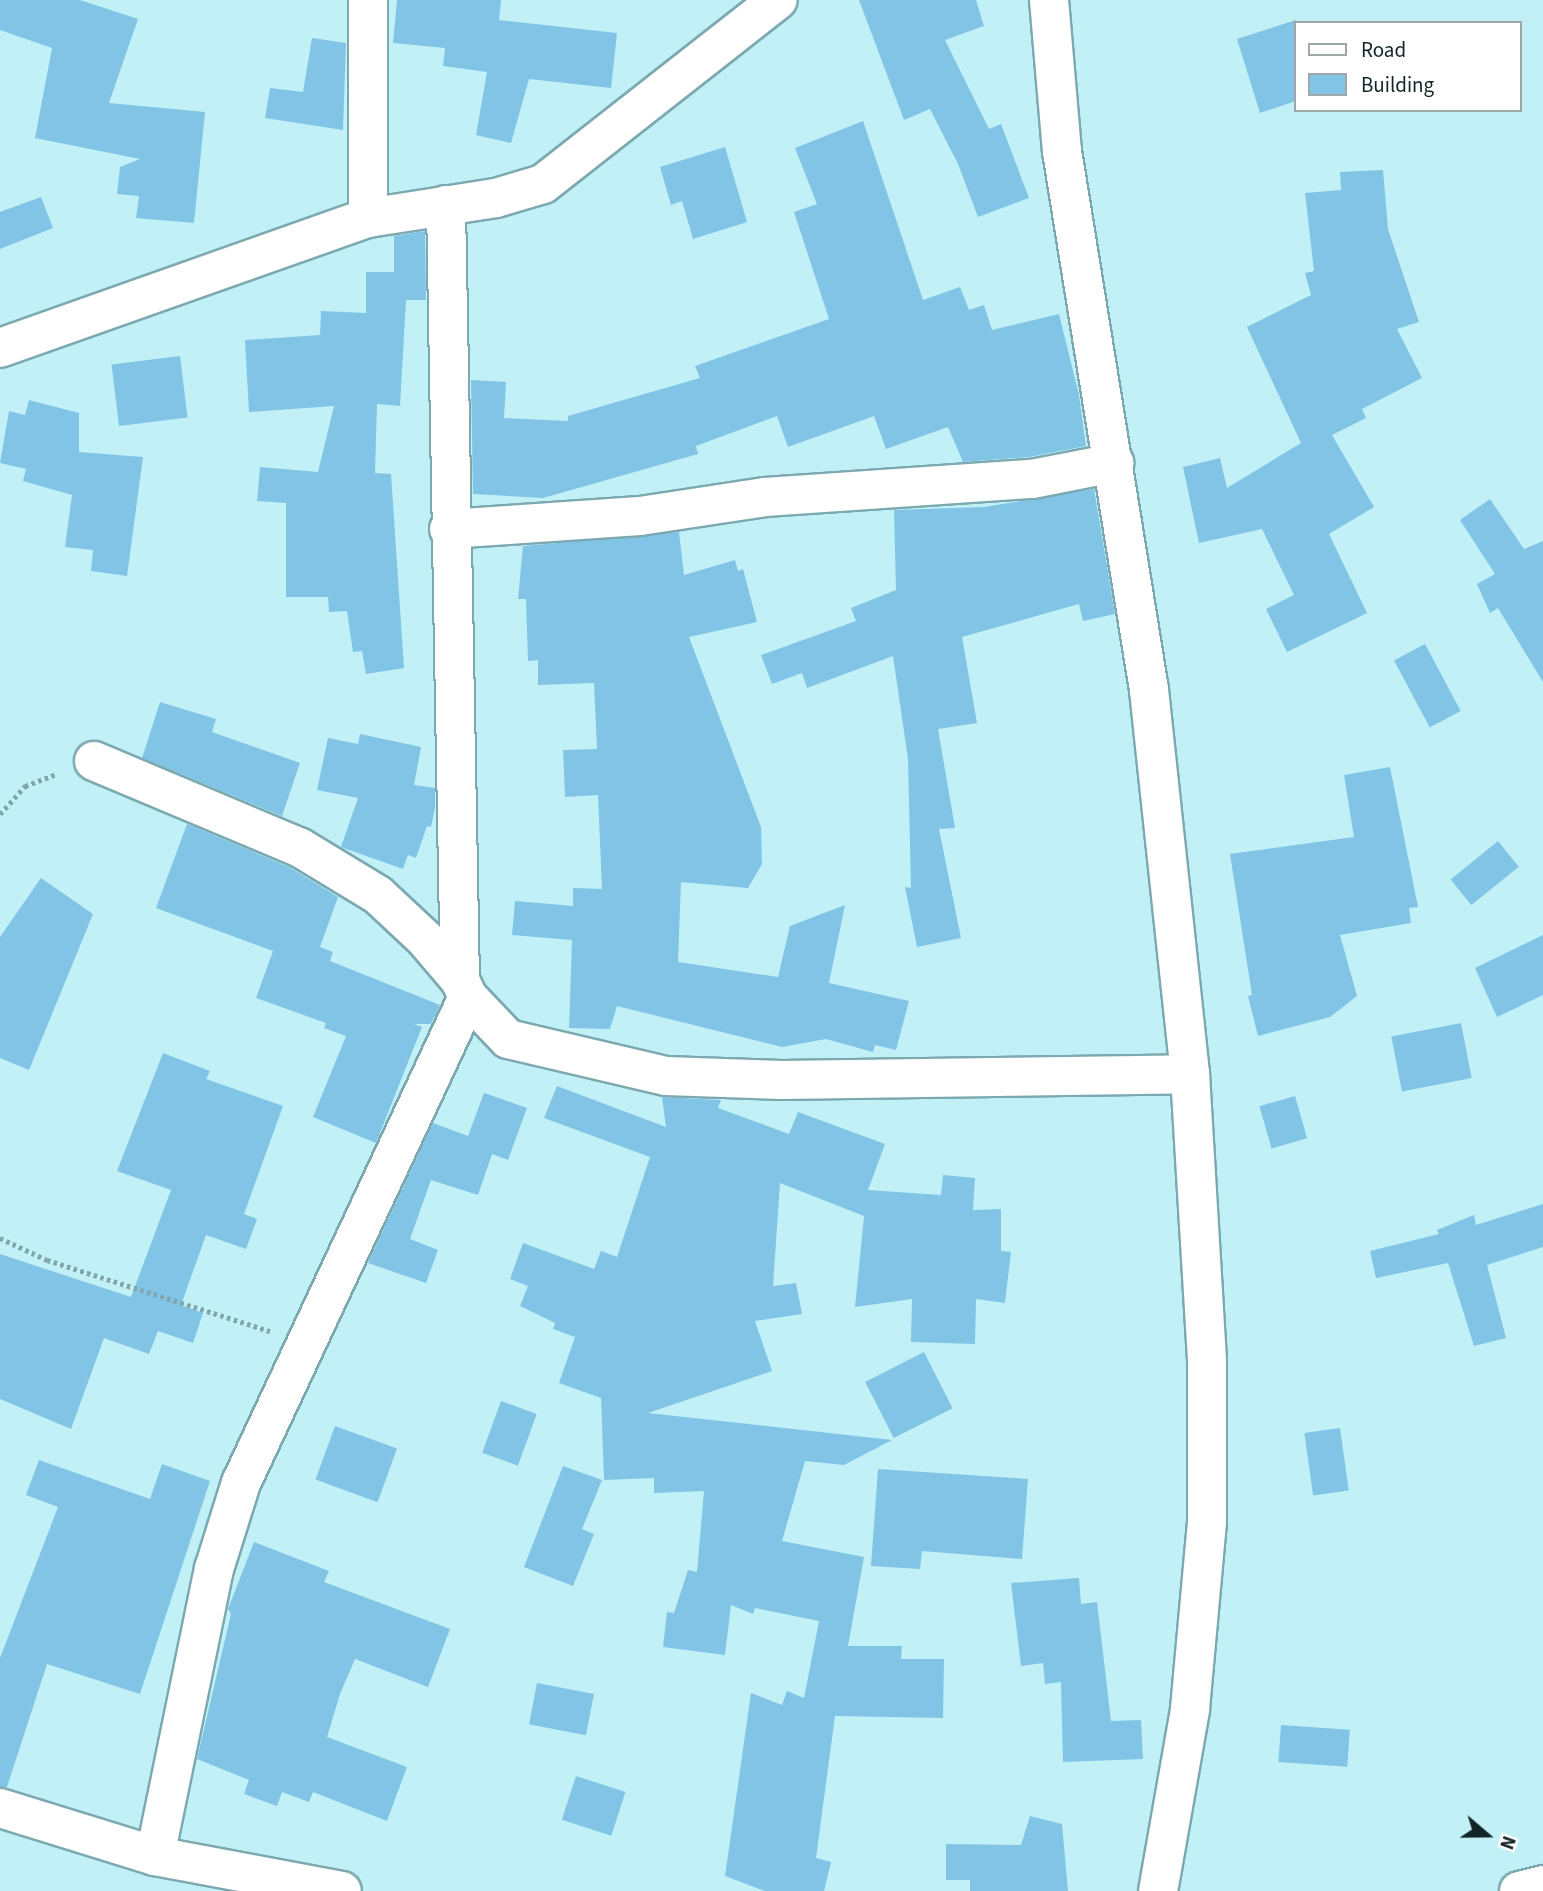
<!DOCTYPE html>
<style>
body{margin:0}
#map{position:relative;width:1543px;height:1891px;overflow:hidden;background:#c1f1f7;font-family:"Source Sans 3",sans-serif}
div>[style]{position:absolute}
.building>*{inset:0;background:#81c4e5;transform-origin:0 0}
.path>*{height:4.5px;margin-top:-2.25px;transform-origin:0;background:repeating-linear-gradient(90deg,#80a5aa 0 3.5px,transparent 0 7px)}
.roads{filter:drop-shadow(2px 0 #7ca9b0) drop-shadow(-2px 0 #7ca9b0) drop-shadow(0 2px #7ca9b0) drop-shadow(0 -2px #7ca9b0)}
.minor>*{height:38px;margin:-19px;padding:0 19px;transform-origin:19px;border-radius:19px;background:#fff}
span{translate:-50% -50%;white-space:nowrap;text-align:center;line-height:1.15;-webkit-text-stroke:7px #fff;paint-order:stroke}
.legend{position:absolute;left:1294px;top:21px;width:228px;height:91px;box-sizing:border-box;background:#fff;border:2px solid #a0a7a8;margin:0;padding:9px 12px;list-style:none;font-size:21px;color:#112426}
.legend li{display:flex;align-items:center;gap:14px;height:35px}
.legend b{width:35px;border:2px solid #a0a7a8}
.north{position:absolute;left:1452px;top:1800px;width:70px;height:70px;-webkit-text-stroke:5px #fff;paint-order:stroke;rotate:110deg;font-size:19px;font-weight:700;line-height:28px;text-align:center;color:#112426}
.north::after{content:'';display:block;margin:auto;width:24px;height:32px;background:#112426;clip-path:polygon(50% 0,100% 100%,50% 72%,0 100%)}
</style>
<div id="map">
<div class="building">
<div style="clip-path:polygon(0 0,80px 0,138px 19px,109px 103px,205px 112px,194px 223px,136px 218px,139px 196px,117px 194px,120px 167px,140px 159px,35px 138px,52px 48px,0 30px)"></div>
<div style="clip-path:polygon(397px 0,501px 0,499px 20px,617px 33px,611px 88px,529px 79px,511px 143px,476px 135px,487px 72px,443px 66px,445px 48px,393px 43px)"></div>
<div style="clip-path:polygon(859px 0,976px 0,984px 26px,945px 40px,989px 129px,1001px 124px,1029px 198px,978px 217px,958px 164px,930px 109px,904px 120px)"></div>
<div style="clip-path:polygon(1296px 20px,1296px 101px,1260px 113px,1237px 39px)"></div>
<div style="clip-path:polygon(312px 38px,346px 43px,343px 130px,265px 118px,270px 88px,303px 92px)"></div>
<div style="clip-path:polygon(863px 121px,923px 300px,960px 287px,969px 310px,984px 305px,992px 330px,1059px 314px,1079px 395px,1086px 446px,1029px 457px,963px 462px,948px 427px,886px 449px,874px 416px,788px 447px,777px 416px,696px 446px,698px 454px,543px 498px,473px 494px,471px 380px,506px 382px,504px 418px,568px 421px,568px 416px,700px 378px,695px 366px,829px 319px,794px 212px,817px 204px,795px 148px)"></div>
<div style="clip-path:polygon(725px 147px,747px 222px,693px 239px,682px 201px,671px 205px,660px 167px)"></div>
<div style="clip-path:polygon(1383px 170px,1388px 229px,1419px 322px,1397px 329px,1422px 378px,1362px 409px,1366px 418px,1332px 435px,1374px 507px,1329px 534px,1367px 613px,1287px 652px,1266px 609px,1294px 595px,1262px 529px,1199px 543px,1183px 467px,1220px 458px,1227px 488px,1301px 443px,1247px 327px,1311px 295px,1305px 273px,1314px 271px,1305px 193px,1341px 190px,1340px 172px)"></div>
<div style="clip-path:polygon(41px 197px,53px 228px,0 249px,0 212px)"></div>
<div style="clip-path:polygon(425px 231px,426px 300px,406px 300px,400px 406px,377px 404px,375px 473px,391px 474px,404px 668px,366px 674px,362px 651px,353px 652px,347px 611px,329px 612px,328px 597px,286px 597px,286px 503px,257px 501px,260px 467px,318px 472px,334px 406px,249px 412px,245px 340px,320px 335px,321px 311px,366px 313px,366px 272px,394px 272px,394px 236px)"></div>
<div style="left:180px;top:356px;width:62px;height:69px;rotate:83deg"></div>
<div style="clip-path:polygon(29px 400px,79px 413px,79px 452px,143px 457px,127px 576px,91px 571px,93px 550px,65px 547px,72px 495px,23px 481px,26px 469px,0 463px,9px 411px,25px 415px)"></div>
<div style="clip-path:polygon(1094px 489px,1115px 614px,1083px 621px,1079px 604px,962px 637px,977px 723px,938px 729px,955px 828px,939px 829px,961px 938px,917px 947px,905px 887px,911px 888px,908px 759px,893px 656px,807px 688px,802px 673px,772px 684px,761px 655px,856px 621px,851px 608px,896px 590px,894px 510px,984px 507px)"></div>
<div style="clip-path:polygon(1490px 499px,1524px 549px,1543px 541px,1543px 682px,1498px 608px,1490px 613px,1477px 584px,1495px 574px,1460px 520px)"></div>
<div style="clip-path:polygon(679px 532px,684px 575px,735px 560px,738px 571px,743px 569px,757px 622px,689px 637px,761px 827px,762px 864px,748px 888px,681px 882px,678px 962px,778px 977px,790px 926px,845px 905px,829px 983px,909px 1001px,896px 1050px,875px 1045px,873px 1052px,826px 1039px,782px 1047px,617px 1006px,610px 1029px,569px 1028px,572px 940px,512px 935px,515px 901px,573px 906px,573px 888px,602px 889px,598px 795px,565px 797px,563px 750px,597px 749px,594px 683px,538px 685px,538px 660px,528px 661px,526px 599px,518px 599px,523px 546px)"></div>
<div style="left:1425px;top:644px;width:76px;height:35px;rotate:62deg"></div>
<div style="clip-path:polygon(160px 702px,216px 719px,212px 732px,300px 763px,282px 816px,142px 758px)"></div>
<div style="clip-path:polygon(360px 734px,421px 747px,414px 785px,435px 788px,435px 807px,431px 827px,427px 826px,416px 858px,408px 855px,403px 869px,341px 847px,358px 798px,317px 790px,328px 738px,358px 744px)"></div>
<div style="clip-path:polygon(1390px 767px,1418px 907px,1409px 908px,1411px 923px,1340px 935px,1357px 996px,1330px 1017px,1258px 1036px,1248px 996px,1252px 995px,1230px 854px,1354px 837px,1344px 775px)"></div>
<div style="clip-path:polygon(187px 824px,289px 867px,338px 897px,320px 947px,333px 952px,330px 961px,440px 1005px,431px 1024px,414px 1024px,422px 1027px,376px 1143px,313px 1117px,346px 1036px,324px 1028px,326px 1023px,256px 998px,273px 951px,156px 908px)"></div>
<div style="left:1498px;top:841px;width:33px;height:61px;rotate:51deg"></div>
<div style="clip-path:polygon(41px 878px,93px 914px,29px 1070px,0 1058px,0 937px)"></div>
<div style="clip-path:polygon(1543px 935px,1543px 995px,1497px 1017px,1475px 968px)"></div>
<div style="left:1461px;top:1023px;width:56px;height:71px;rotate:79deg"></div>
<div style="clip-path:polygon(163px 1053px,210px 1071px,206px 1079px,283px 1106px,244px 1214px,257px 1219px,246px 1249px,206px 1235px,181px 1305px,203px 1313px,193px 1343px,158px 1331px,149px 1354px,104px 1338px,71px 1429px,0 1399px,0 1254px,131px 1297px,171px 1190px,117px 1171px)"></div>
<div style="clip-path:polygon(557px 1086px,666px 1127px,662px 1097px,721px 1100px,718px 1108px,789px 1134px,798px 1112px,885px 1144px,868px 1190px,941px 1195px,943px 1175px,975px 1178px,973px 1210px,1001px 1209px,1001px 1251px,1011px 1252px,1005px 1303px,976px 1299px,975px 1344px,911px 1342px,912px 1299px,855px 1307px,864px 1216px,780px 1183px,773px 1286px,796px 1283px,802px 1314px,755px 1321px,772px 1371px,648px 1413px,892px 1440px,844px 1465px,805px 1461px,782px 1541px,864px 1557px,848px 1646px,902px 1646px,901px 1659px,944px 1659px,943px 1718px,835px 1716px,816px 1858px,831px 1862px,824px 1891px,765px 1891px,725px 1876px,751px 1693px,782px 1705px,787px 1691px,804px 1698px,819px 1621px,755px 1608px,753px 1614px,731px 1605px,725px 1655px,663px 1647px,667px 1612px,674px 1613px,688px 1570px,697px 1572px,704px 1491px,654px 1493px,654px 1478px,604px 1480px,601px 1398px,559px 1383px,575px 1337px,553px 1329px,555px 1323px,520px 1306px,528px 1286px,510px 1279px,523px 1243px,594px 1269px,601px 1251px,617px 1257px,650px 1157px,544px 1118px)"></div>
<div style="clip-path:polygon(484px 1093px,527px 1108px,508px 1160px,492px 1154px,478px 1195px,431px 1180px,410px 1239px,438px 1250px,426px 1283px,368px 1263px,433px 1123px,468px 1136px)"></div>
<div style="left:1295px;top:1096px;width:44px;height:37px;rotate:74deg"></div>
<div style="clip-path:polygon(1543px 1204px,1543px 1247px,1487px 1265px,1506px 1338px,1474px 1346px,1448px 1263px,1376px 1278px,1370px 1251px,1439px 1234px,1437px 1230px,1474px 1215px,1476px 1225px)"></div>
<div style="left:924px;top:1352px;width:63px;height:66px;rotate:63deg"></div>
<div style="left:501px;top:1401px;width:38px;height:55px;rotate:20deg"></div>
<div style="left:335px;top:1426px;width:66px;height:57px;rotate:20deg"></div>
<div style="left:1340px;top:1428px;width:63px;height:36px;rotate:82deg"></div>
<div style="clip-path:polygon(39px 1460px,150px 1499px,162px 1464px,210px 1481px,140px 1694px,47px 1664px,7px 1787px,0 1787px,0 1658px,58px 1507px,26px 1495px)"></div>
<div style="clip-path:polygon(563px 1466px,602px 1480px,582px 1529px,594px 1534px,573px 1586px,524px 1567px)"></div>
<div style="clip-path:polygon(878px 1469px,1028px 1479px,1022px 1559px,922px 1551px,920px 1569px,871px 1566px)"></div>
<div style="clip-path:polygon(254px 1542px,329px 1571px,324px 1582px,450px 1629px,428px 1687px,355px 1659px,340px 1694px,327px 1737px,407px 1767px,387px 1821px,313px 1792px,309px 1802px,282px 1792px,277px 1806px,244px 1794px,249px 1780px,197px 1759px,231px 1614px,228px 1609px)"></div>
<div style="clip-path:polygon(1079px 1578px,1081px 1604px,1097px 1602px,1111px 1721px,1141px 1720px,1143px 1759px,1063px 1762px,1061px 1682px,1045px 1684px,1043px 1663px,1021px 1666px,1011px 1583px)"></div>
<div style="left:537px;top:1683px;width:58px;height:42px;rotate:11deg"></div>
<div style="left:1281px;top:1725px;width:69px;height:37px;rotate:4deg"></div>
<div style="left:576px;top:1776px;width:52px;height:46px;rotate:18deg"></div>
<div style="clip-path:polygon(1030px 1816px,1062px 1824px,1068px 1891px,970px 1891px,970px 1880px,946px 1880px,946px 1844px,1021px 1845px)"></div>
</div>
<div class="path">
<div style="left:0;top:814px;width:38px;rotate:-48deg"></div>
<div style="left:25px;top:786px;width:34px;rotate:-21deg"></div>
<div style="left:0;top:1238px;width:52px;rotate:25.1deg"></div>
<div style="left:47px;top:1260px;width:234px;rotate:17.7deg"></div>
</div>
<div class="roads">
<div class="minor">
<div style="left:1049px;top:0;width:152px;rotate:85.1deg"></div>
<div style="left:1062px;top:151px;width:546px;rotate:80.83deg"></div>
<div style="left:1149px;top:690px;width:386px;rotate:83.9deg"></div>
<div style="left:1190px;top:1074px;width:288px;rotate:86.6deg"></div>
<div style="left:1207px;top:1361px;width:161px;rotate:90deg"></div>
<div style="left:1207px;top:1522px;width:189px;rotate:95.2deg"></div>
<div style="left:1190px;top:1710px;width:184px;rotate:100deg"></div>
<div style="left:446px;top:205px;width:775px;rotate:88.97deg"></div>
<div style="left:368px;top:218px;width:218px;rotate:-90deg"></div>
<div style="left:0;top:348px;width:390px;rotate:-19.5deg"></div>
<div style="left:368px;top:218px;width:130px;rotate:-8.9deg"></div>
<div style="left:496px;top:198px;width:49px;rotate:-16.6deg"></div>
<div style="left:543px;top:184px;width:298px;rotate:-38.1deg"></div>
<div style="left:449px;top:529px;width:191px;rotate:-3.9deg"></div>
<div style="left:640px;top:516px;width:126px;rotate:-8.6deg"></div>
<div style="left:765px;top:497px;width:268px;rotate:-3.9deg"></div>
<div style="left:1032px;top:479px;width:84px;rotate:-11deg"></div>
<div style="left:94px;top:761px;width:222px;rotate:22.8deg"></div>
<div style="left:299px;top:847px;width:92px;rotate:31.3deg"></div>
<div style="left:378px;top:895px;width:64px;rotate:43.1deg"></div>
<div style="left:425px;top:939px;width:54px;rotate:49.5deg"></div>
<div style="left:460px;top:980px;width:19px;rotate:65deg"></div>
<div style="left:468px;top:997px;width:58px;rotate:46.4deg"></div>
<div style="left:508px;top:1039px;width:162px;rotate:13.2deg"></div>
<div style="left:666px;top:1076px;width:116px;rotate:2deg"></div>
<div style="left:782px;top:1080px;width:408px;rotate:-0.8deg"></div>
<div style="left:0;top:1808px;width:162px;rotate:17.2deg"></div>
<div style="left:155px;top:1856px;width:190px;rotate:10.6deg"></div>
<div style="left:155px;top:1856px;width:293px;rotate:-78.4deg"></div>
<div style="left:214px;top:1569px;width:90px;rotate:-72.6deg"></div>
<div style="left:241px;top:1483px;width:536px;rotate:-64.96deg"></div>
<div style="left:1519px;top:1891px;width:25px;rotate:-14deg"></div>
</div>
</div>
<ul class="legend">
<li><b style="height:9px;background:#fff"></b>Road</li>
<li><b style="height:19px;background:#81c4e5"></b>Building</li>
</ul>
<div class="north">N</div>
</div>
